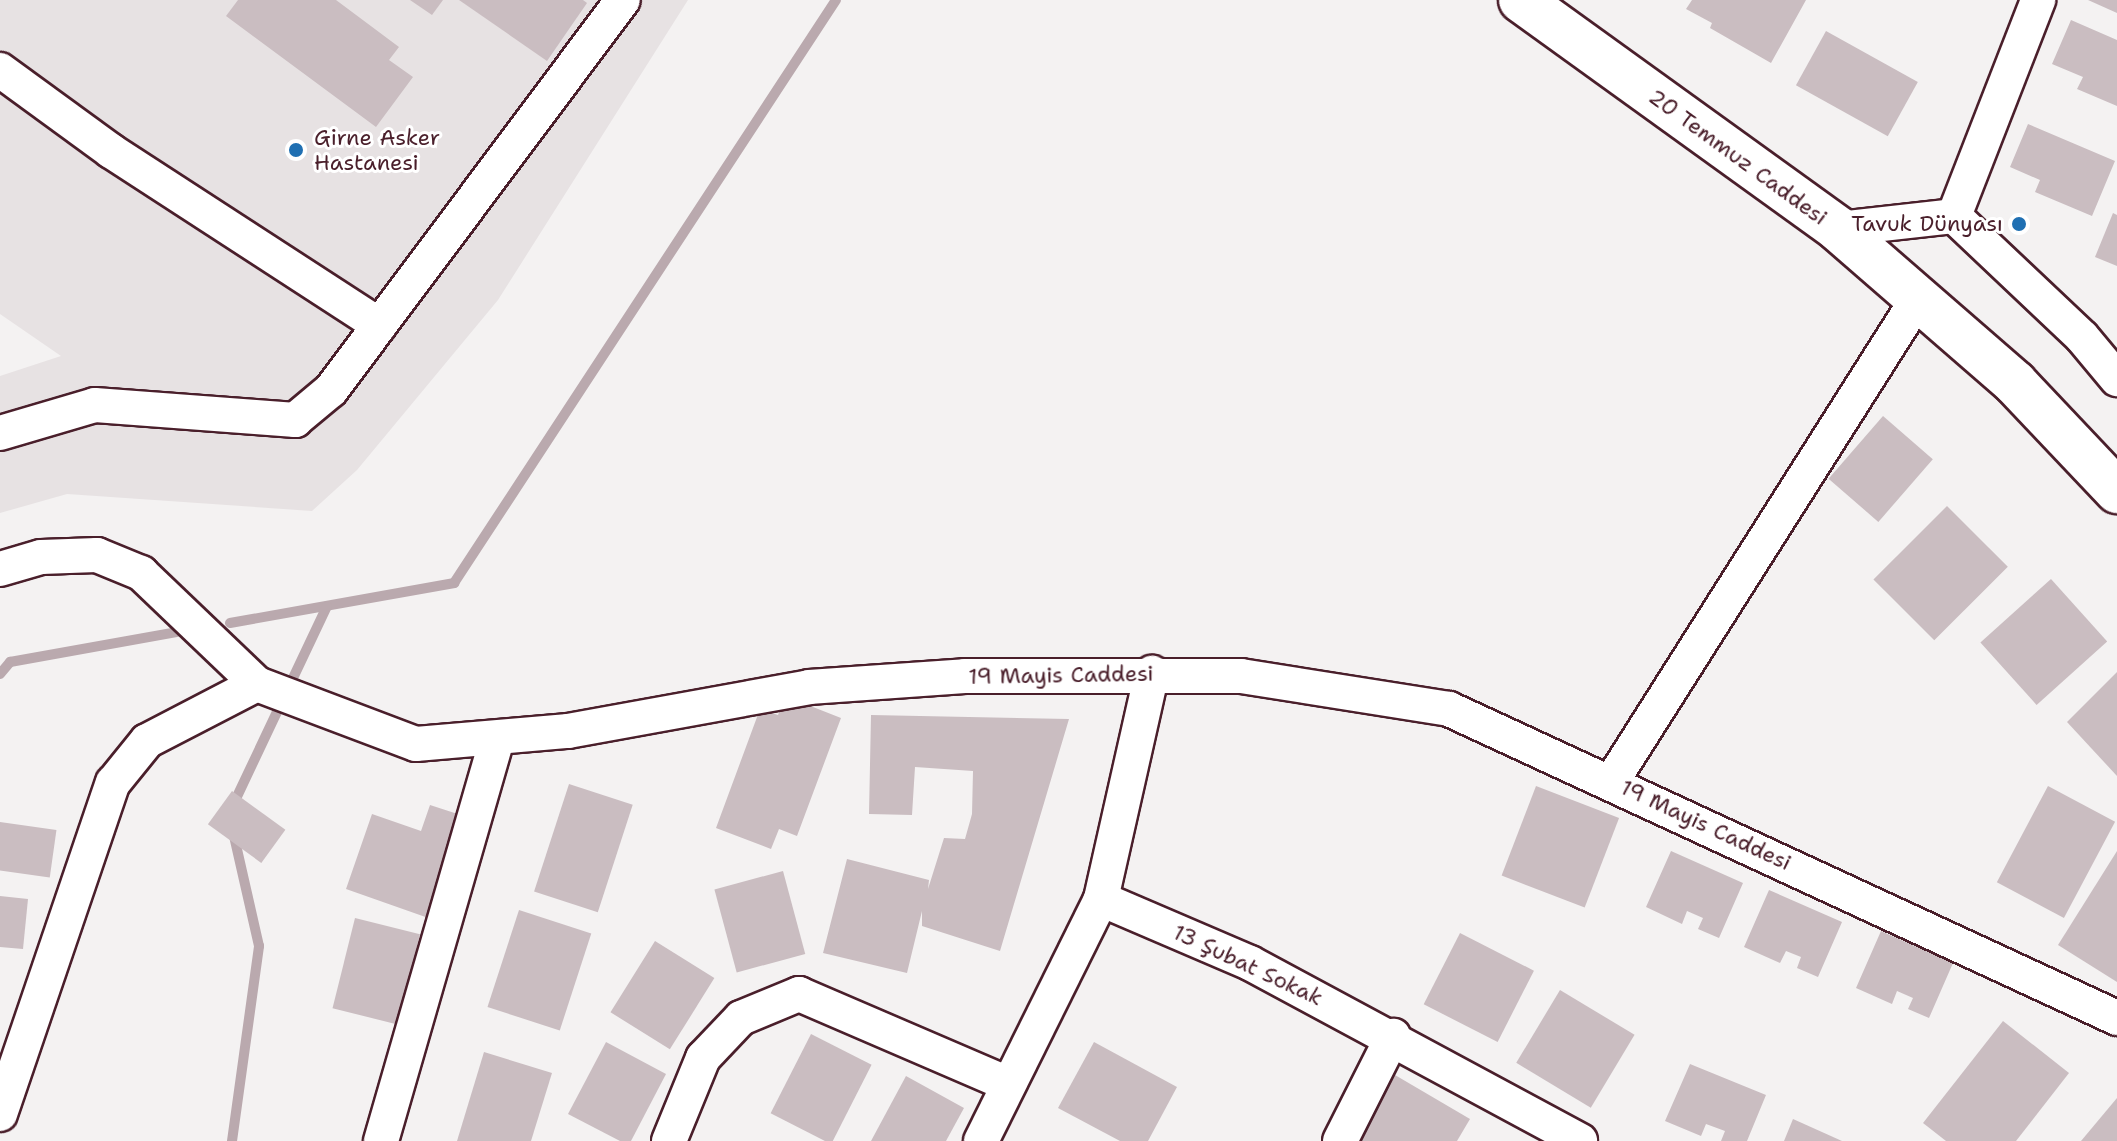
<!DOCTYPE html>
<meta charset="utf-8">
<style>
body{margin:0}
#map{position:relative;width:2117px;height:1141px;overflow:hidden;background:#f4f2f2;font-family:"Shantell Sans",sans-serif}
div>[style]{position:absolute}
.built>*{inset:0;background:#e7e2e3}
.stream>*{height:10px;margin:-5px;padding:0 5px;transform-origin:5px;border-radius:5px;background:#baa9ae}
.building>*{inset:0;background:#cabdc1;transform-origin:0 0}
.roads{filter:drop-shadow(2px 0 #4a1f2b) drop-shadow(-2px 0 #4a1f2b) drop-shadow(0 2px #4a1f2b) drop-shadow(0 -2px #4a1f2b)}
.minor>*{height:34px;margin:-17px;padding:0 17px;transform-origin:17px;border-radius:17px;background:#fff}
.primary>*{height:44px;margin:-22px;padding:0 22px;transform-origin:22px;border-radius:22px;background:#fff}
.dots>*{width:22px;height:22px;translate:-50% -50%;box-sizing:border-box;border:4px solid #fff;border-radius:50%}
span{translate:-50% -50%;white-space:nowrap;text-align:center;line-height:1.15;-webkit-text-stroke:6px #fff;paint-order:stroke}
.poi-label{font-size:22px;color:#4a1f2b}
.left{translate:0 -50%;text-align:left}
.right{translate:-100% -50%;text-align:right}
.street-label{font-size:22px;color:#4a1f2b}
</style>
<div id="map">
<div class="built">
<div style="clip-path:polygon(0 0,688px 0,498px 300px,357px 470px,312px 511px,67px 494px,0 513px,0 376px,61px 356px,0 314px)"></div>
</div>
<div class="stream">
<div style="left:230px;top:623px;width:228px;rotate:-10.1deg"></div>
<div style="left:454px;top:583px;width:697px;rotate:-56.77deg"></div>
<div style="left:0;top:674px;width:16px;rotate:-50deg"></div>
<div style="left:10px;top:662px;width:169px;rotate:-10.2deg"></div>
<div style="left:233px;top:805px;width:220px;rotate:-64.7deg"></div>
<div style="left:232px;top:1141px;width:197px;rotate:-82.1deg"></div>
<div style="left:259px;top:946px;width:113px;rotate:-102.8deg"></div>
</div>
<div class="building">
<div style="clip-path:polygon(238px 0,336px 0,399px 47px,389px 60px,413px 77px,376px 127px,226px 16px)"></div>
<div style="clip-path:polygon(410px 0,443px 0,432px 15px)"></div>
<div style="clip-path:polygon(459px 0,583px 0,587px 3px,547px 61px)"></div>
<div style="clip-path:polygon(1692px 0,1806px 0,1771px 63px,1710px 28px,1712px 23px,1686px 9px)"></div>
<div style="clip-path:polygon(2088px 0,2117px 0,2117px 13px)"></div>
<div style="clip-path:polygon(2071px 20px,2117px 40px,2117px 106px,2077px 89px,2083px 77px,2052px 64px)"></div>
<div style="left:1826px;top:31px;width:105px;height:62px;rotate:29deg"></div>
<div style="clip-path:polygon(2028px 124px,2115px 161px,2092px 216px,2035px 192px,2040px 180px,2010px 167px)"></div>
<div style="clip-path:polygon(2113px 213px,2117px 215px,2117px 266px,2095px 257px)"></div>
<div style="left:1883px;top:416px;width:66px;height:83px;rotate:41deg"></div>
<div style="left:1947px;top:506px;width:86px;height:104px;rotate:45deg"></div>
<div style="left:2051px;top:579px;width:84px;height:95px;rotate:48deg"></div>
<div style="clip-path:polygon(2117px 672px,2117px 776px,2067px 722px)"></div>
<div style="clip-path:polygon(785px 696px,841px 718px,797px 836px,779px 829px,771px 849px,716px 828px,760px 709px,778px 715px)"></div>
<div style="clip-path:polygon(871px 715px,1069px 719px,1000px 951px,922px 926px,922px 911px,907px 973px,823px 953px,847px 859px,929px 880px,928px 889px,944px 838px,965px 839px,972px 814px,973px 771px,915px 767px,912px 815px,869px 814px)"></div>
<div style="left:569px;top:784px;width:67px;height:113px;rotate:18deg"></div>
<div style="left:1536px;top:786px;width:89px;height:96px;rotate:21deg"></div>
<div style="left:2048px;top:786px;width:76px;height:109px;rotate:28deg"></div>
<div style="left:232px;top:791px;width:66px;height:41px;rotate:36deg"></div>
<div style="clip-path:polygon(430px 805px,470px 818px,434px 920px,346px 889px,372px 814px,421px 831px)"></div>
<div style="left:0;top:822px;width:57px;height:48px;rotate:8deg"></div>
<div style="clip-path:polygon(1671px 851px,1743px 883px,1719px 938px,1698px 929px,1703px 918px,1687px 911px,1682px 924px,1646px 907px)"></div>
<div style="clip-path:polygon(2117px 851px,2117px 982px,2058px 945px)"></div>
<div style="left:783px;top:871px;width:86px;height:71px;rotate:75deg"></div>
<div style="clip-path:polygon(1769px 890px,1842px 922px,1818px 977px,1797px 968px,1801px 957px,1786px 951px,1780px 963px,1744px 947px)"></div>
<div style="clip-path:polygon(0 896px,28px 899px,23px 949px,0 947px)"></div>
<div style="left:519px;top:910px;width:76px;height:102px;rotate:18deg"></div>
<div style="left:355px;top:918px;width:67px;height:93px;rotate:14deg"></div>
<div style="clip-path:polygon(1881px 931px,1953px 963px,1929px 1018px,1908px 1009px,1913px 998px,1897px 991px,1892px 1004px,1856px 988px)"></div>
<div style="left:1460px;top:933px;width:83px;height:80px;rotate:27deg"></div>
<div style="left:655px;top:941px;width:70px;height:84px;rotate:32deg"></div>
<div style="left:1560px;top:990px;width:87px;height:85px;rotate:31deg"></div>
<div style="clip-path:polygon(2003px 1021px,2069px 1073px,2016px 1141px,1946px 1141px,1923px 1123px)"></div>
<div style="left:811px;top:1034px;width:68px;height:89px;rotate:27deg"></div>
<div style="clip-path:polygon(606px 1042px,666px 1074px,631px 1141px,620px 1141px,568px 1114px)"></div>
<div style="clip-path:polygon(1094px 1042px,1177px 1087px,1148px 1141px,1120px 1141px,1058px 1108px)"></div>
<div style="clip-path:polygon(484px 1052px,552px 1073px,531px 1141px,457px 1141px)"></div>
<div style="clip-path:polygon(1690px 1064px,1766px 1095px,1747px 1141px,1721px 1141px,1725px 1131px,1706px 1124px,1701px 1136px,1665px 1121px)"></div>
<div style="clip-path:polygon(1395px 1075px,1470px 1119px,1457px 1141px,1355px 1141px)"></div>
<div style="clip-path:polygon(906px 1076px,964px 1108px,946px 1141px,871px 1141px)"></div>
<div style="clip-path:polygon(2117px 1098px,2117px 1141px,2081px 1141px)"></div>
<div style="clip-path:polygon(1793px 1119px,1842px 1141px,1784px 1141px)"></div>
</div>
<div class="roads">
<div class="minor">
<div style="left:0;top:70px;width:137px;rotate:36.1deg"></div>
<div style="left:111px;top:151px;width:320px;rotate:33deg"></div>
<div style="left:1954px;top:216px;width:176px;rotate:43.4deg"></div>
<div style="left:2082px;top:337px;width:55px;rotate:50.2deg"></div>
<div style="left:1838px;top:229px;width:117px;rotate:-6.4deg"></div>
<div style="left:1954px;top:216px;width:232px;rotate:-68.7deg"></div>
<div style="left:0;top:433px;width:99px;rotate:-16.4deg"></div>
<div style="left:95px;top:405px;width:201px;rotate:4.3deg"></div>
<div style="left:295px;top:420px;width:47px;rotate:-39.8deg"></div>
<div style="left:331px;top:390px;width:487px;rotate:-53.2deg"></div>
<div style="left:0;top:569px;width:43px;rotate:-16.3deg"></div>
<div style="left:41px;top:557px;width:56px;rotate:-2deg"></div>
<div style="left:97px;top:555px;width:48px;rotate:22.2deg"></div>
<div style="left:141px;top:573px;width:161px;rotate:43.7deg"></div>
<div style="left:257px;top:684px;width:170px;rotate:20.7deg"></div>
<div style="left:416px;top:744px;width:153px;rotate:-4.9deg"></div>
<div style="left:568px;top:731px;width:245px;rotate:-10.3deg"></div>
<div style="left:809px;top:687px;width:156px;rotate:-4deg"></div>
<div style="left:965px;top:676px;width:276px"></div>
<div style="left:1241px;top:676px;width:211px;rotate:9deg"></div>
<div style="left:1449px;top:709px;width:736px;rotate:24.82deg"></div>
<div style="left:1612px;top:781px;width:570px;rotate:-57.62deg"></div>
<div style="left:1101px;top:899px;width:162px;rotate:23.2deg"></div>
<div style="left:1250px;top:963px;width:375px;rotate:28.3deg"></div>
<div style="left:0;top:1114px;width:350px;rotate:-71.2deg"></div>
<div style="left:113px;top:783px;width:54px;rotate:-51deg"></div>
<div style="left:147px;top:741px;width:124px;rotate:-27.4deg"></div>
<div style="left:381px;top:1141px;width:418px;rotate:-73.9deg"></div>
<div style="left:669px;top:1141px;width:90px;rotate:-67.7deg"></div>
<div style="left:703px;top:1058px;width:55px;rotate:-46.5deg"></div>
<div style="left:741px;top:1018px;width:63px;rotate:-22.5deg"></div>
<div style="left:799px;top:994px;width:228px;rotate:23.3deg"></div>
<div style="left:981px;top:1141px;width:270px;rotate:-63.6deg"></div>
<div style="left:1101px;top:899px;width:232px;rotate:-77.3deg"></div>
<div style="left:1340px;top:1141px;width:118px;rotate:-63.2deg"></div>
</div>
<div class="primary">
<div style="left:1521px;top:0;width:391px;rotate:35.8deg"></div>
<div style="left:1838px;top:229px;width:235px;rotate:41deg"></div>
<div style="left:2015px;top:383px;width:149px;rotate:46.6deg"></div>
</div>
</div>
<div class="dots">
<div style="left:296px;top:150px;background:#1f6fb2"></div>
<div style="left:2019px;top:224px;background:#1f6fb2"></div>
</div>
<div class="poi-label">
<span class="left" style="left:314px;top:150px">Girne Asker<br>Hastanesi</span>
<span class="right" style="left:2003px;top:224px">Tavuk Dünyası</span>
</div>
<div class="street-label">
<span style="left:1738px;top:157px;rotate:36deg">20 Temmuz Caddesi</span>
<span style="left:1061px;top:675px;rotate:-1deg">19 Mayis Caddesi</span>
<span style="left:1706px;top:825px;rotate:25deg">19 Mayis Caddesi</span>
<span style="left:1248px;top:965px;rotate:25deg">13 Şubat Sokak</span>
</div>
</div>
